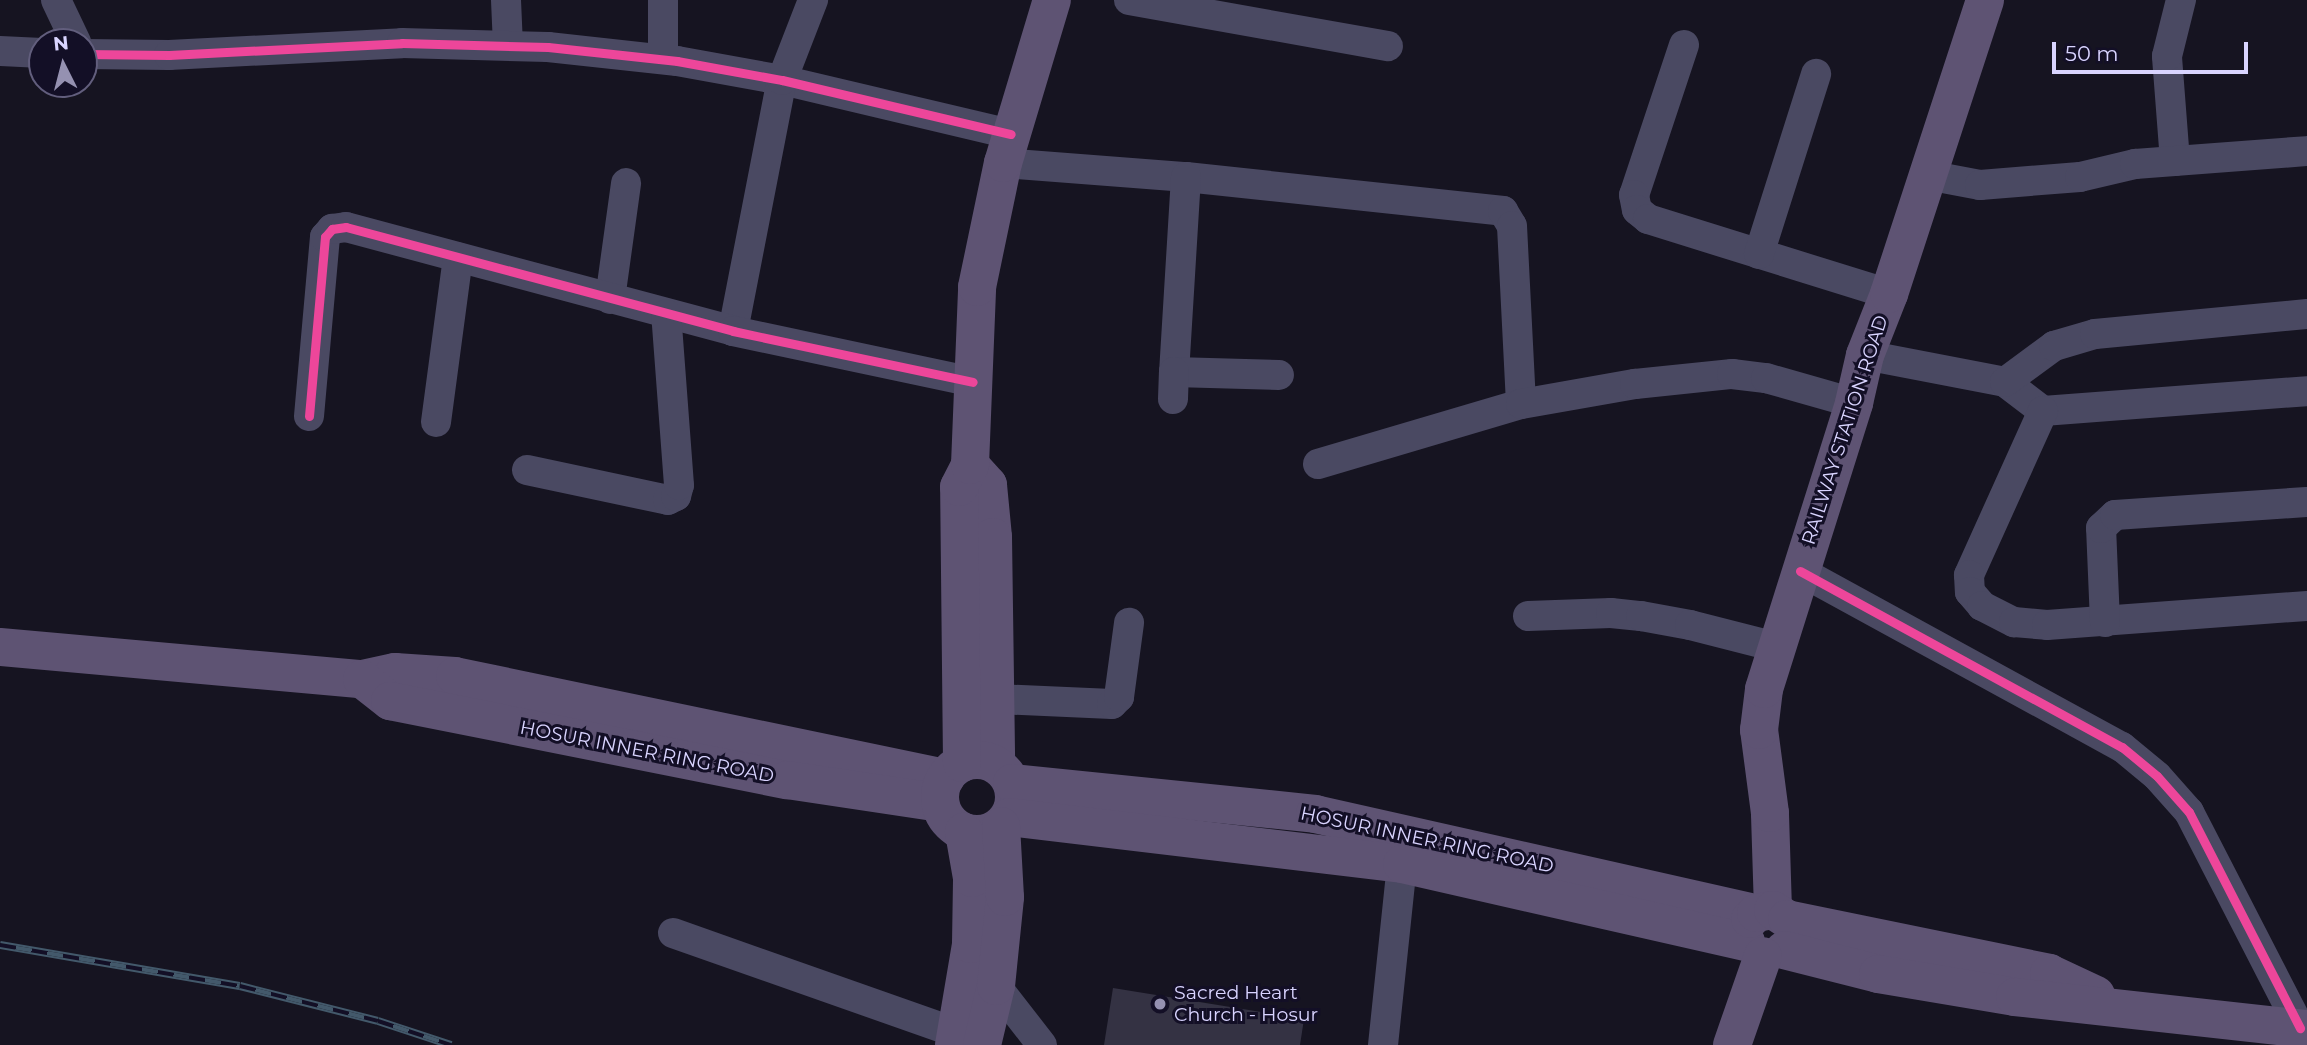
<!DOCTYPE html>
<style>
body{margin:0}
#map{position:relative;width:2307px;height:1045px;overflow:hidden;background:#161421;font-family:Montserrat,sans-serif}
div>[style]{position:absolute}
.building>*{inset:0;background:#343243}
.minor>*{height:30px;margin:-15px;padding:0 15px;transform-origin:15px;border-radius:15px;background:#4a4962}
.major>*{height:38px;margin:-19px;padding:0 19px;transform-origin:19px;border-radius:19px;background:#5e5373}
.major>.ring{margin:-19px;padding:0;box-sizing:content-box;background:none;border:38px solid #5e5373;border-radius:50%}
.rail>*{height:8px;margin-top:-4px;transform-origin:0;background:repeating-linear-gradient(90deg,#130f26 0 16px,#43596b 0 32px);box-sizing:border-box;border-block:2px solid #43596b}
.cycleway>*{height:9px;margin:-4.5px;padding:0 4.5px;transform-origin:4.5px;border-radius:4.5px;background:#ed469a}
.dots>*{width:19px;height:19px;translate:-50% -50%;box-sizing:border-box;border:4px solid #130f26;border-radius:50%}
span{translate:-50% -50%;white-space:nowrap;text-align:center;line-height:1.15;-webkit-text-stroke:6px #130f26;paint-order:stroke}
.street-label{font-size:19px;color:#d9d4ff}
.poi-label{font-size:19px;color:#d9d4ff}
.left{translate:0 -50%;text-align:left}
.north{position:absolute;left:28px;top:28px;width:70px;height:70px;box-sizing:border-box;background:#130f26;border:2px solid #625e7d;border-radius:50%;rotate:354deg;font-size:19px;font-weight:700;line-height:28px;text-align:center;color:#d9d4ff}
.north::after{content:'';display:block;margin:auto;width:24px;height:32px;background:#9591b1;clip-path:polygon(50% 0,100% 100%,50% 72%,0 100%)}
.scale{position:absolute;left:2052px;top:42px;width:196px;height:32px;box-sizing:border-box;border:4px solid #d9d4ff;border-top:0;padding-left:9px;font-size:21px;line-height:24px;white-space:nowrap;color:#d9d4ff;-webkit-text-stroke:5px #130f26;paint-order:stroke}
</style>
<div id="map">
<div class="building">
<div style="clip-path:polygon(1113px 988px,1304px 1019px,1300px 1045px,1104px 1045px)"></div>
</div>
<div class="minor">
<div style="left:56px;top:0;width:47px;rotate:64.5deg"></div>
<div style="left:506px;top:0;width:45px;rotate:87.5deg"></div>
<div style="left:1129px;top:0;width:263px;rotate:10.1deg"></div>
<div style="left:1684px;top:45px;width:158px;rotate:108.4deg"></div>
<div style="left:1634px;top:195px;width:15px;rotate:79deg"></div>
<div style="left:1637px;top:210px;width:14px;rotate:39deg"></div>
<div style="left:1648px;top:219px;width:252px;rotate:17.3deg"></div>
<div style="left:0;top:51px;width:42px;rotate:2.7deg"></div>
<div style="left:84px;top:54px;width:85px;rotate:0.7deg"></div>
<div style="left:169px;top:55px;width:233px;rotate:-2.9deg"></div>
<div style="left:402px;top:43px;width:146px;rotate:1.6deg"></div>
<div style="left:548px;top:47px;width:130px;rotate:6.2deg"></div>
<div style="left:677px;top:61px;width:107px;rotate:10.3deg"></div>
<div style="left:782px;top:80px;width:235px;rotate:13.3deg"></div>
<div style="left:663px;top:59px;width:59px;rotate:-90deg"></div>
<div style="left:2175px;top:161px;width:105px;rotate:-94.4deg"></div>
<div style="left:2167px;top:56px;width:58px;rotate:-76deg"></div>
<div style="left:1003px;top:163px;width:184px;rotate:4.4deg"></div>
<div style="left:1186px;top:177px;width:319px;rotate:6.1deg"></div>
<div style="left:1503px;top:211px;width:17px;rotate:59deg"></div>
<div style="left:1512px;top:226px;width:178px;rotate:87.1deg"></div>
<div style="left:1927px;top:175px;width:54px;rotate:10.7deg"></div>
<div style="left:1980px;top:185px;width:100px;rotate:-4.6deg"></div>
<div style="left:2080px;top:177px;width:57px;rotate:-13.3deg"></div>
<div style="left:2135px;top:164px;width:172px;rotate:-4.3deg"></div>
<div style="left:1186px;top:177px;width:195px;rotate:93.5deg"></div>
<div style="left:1174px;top:372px;width:105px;rotate:1.6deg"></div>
<div style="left:1759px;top:254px;width:189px;rotate:-72.4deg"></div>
<div style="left:610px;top:299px;width:117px;rotate:-82.1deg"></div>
<div style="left:733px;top:331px;width:256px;rotate:-79deg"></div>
<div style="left:782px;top:80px;width:86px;rotate:-68.8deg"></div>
<div style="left:1865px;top:355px;width:143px;rotate:10.9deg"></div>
<div style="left:2005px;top:382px;width:48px;rotate:37.3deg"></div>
<div style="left:2043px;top:411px;width:265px;rotate:-4.3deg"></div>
<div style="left:2005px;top:382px;width:61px;rotate:-36.3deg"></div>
<div style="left:2054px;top:346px;width:43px;rotate:-16.3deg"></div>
<div style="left:2095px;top:334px;width:213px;rotate:-5.4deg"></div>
<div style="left:1173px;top:399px;width:27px;rotate:-88deg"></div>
<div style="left:2043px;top:411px;width:180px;rotate:114.3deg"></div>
<div style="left:1969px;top:575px;width:17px;rotate:87deg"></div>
<div style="left:1970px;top:592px;width:18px;rotate:49deg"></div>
<div style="left:1982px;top:606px;width:36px;rotate:27deg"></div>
<div style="left:2014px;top:622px;width:33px;rotate:5deg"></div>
<div style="left:2047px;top:625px;width:261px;rotate:-4.2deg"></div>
<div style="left:309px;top:416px;width:180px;rotate:-84.9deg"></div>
<div style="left:325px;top:237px;width:11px;rotate:-49deg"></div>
<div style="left:332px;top:229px;width:14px;rotate:-8deg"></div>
<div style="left:346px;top:227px;width:401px;rotate:15deg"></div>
<div style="left:733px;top:331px;width:245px;rotate:12deg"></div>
<div style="left:436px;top:422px;width:166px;rotate:-82.4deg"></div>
<div style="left:1318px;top:464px;width:212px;rotate:-16.5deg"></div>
<div style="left:1521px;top:404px;width:116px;rotate:-10deg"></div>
<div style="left:1635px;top:384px;width:98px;rotate:-5.9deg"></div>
<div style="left:1732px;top:374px;width:34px;rotate:7deg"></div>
<div style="left:1766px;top:378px;width:91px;rotate:15.9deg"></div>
<div style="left:527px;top:470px;width:144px;rotate:12deg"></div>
<div style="left:668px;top:500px;width:9px;rotate:-27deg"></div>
<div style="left:676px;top:496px;width:11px;rotate:-75deg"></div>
<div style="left:679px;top:485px;width:171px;rotate:-94.3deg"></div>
<div style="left:1800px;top:571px;width:367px;rotate:28.7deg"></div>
<div style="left:2122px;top:747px;width:45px;rotate:39.6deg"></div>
<div style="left:2157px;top:776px;width:48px;rotate:48.4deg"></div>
<div style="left:2189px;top:812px;width:243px;rotate:62.8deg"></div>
<div style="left:1528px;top:616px;width:83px;rotate:-2.1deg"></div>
<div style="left:1611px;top:613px;width:30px;rotate:6deg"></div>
<div style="left:1641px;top:616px;width:50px;rotate:10.4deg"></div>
<div style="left:1690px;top:625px;width:89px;rotate:14.3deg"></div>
<div style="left:2105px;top:622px;width:94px;rotate:-92.4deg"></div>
<div style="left:2101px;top:528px;width:19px;rotate:-43deg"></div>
<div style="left:2115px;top:515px;width:192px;rotate:-3.9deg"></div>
<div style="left:997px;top:699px;width:115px;rotate:2.5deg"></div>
<div style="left:1112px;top:704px;width:10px;rotate:-45deg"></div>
<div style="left:1119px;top:697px;width:75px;rotate:-82.3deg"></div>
<div style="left:673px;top:933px;width:301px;rotate:19.4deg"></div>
<div style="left:996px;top:986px;width:75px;rotate:52.1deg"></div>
<div style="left:1383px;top:1045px;width:182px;rotate:-84deg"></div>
</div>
<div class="major">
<div style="left:970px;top:465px;width:27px;rotate:48deg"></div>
<div style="left:988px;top:485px;width:52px;rotate:84.5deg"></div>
<div style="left:993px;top:537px;width:228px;rotate:89.2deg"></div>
<div style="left:0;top:647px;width:363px;rotate:5.1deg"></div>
<div style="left:362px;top:679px;width:34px;rotate:-12deg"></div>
<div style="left:395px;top:672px;width:60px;rotate:3.8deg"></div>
<div style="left:455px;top:676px;width:501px;rotate:11.76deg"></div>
<div style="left:362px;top:679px;width:36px;rotate:38deg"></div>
<div style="left:390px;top:701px;width:405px;rotate:11.3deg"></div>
<div style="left:787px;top:780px;width:155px;rotate:8.5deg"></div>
<div class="ring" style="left:940px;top:760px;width:36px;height:36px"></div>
<div style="left:962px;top:763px;width:276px;rotate:-90.6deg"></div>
<div style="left:959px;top:487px;width:25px;rotate:-63deg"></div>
<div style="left:970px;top:465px;width:178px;rotate:-87.7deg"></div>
<div style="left:977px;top:287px;width:127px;rotate:-78.2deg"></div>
<div style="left:1003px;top:163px;width:170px;rotate:-73.3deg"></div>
<div style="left:1012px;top:783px;width:305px;rotate:5.8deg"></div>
<div style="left:1315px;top:814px;width:452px;rotate:12.7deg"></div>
<div style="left:1009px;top:817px;width:396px;rotate:6.8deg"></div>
<div style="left:1402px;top:864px;width:353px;rotate:12.8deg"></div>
<div style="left:1773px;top:910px;width:97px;rotate:-91.8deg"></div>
<div style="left:1770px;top:813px;width:84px;rotate:-97.5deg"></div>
<div style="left:1759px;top:730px;width:41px;rotate:-83deg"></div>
<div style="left:1764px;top:689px;width:300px;rotate:-72.5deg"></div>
<div style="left:1854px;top:403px;width:49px;rotate:-77.1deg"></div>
<div style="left:1865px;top:355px;width:66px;rotate:-68.5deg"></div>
<div style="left:1889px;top:294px;width:309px;rotate:-71.9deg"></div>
<div style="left:1750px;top:919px;width:8px;rotate:-45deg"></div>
<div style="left:1756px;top:913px;width:17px;rotate:-10deg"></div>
<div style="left:1773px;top:910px;width:17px;rotate:33deg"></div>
<div style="left:1787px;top:919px;width:268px;rotate:11.6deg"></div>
<div style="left:2049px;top:973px;width:52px;rotate:25.1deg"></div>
<div style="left:1784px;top:950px;width:97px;rotate:14.3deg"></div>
<div style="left:1878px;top:974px;width:139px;rotate:9.5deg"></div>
<div style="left:2015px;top:997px;width:294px;rotate:6.3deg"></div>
<div style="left:954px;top:1045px;width:102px;rotate:-80.4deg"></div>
<div style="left:971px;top:944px;width:66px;rotate:-89.1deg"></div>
<div style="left:972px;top:878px;width:47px;rotate:-99.9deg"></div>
<div style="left:982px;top:1045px;width:61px;rotate:-76.7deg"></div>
<div style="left:996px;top:986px;width:89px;rotate:-84.2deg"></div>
<div style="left:1005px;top:897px;width:71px;rotate:-93.2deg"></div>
<div style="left:1732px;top:1045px;width:94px;rotate:-70.8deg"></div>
</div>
<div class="rail">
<div style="left:0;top:945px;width:243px;rotate:9.7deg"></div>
<div style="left:240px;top:986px;width:142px;rotate:14.2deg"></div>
<div style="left:378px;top:1021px;width:77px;rotate:18.2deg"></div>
</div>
<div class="cycleway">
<div style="left:84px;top:54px;width:85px;rotate:0.7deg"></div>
<div style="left:169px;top:55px;width:233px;rotate:-2.9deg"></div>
<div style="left:402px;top:43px;width:146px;rotate:1.6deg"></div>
<div style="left:548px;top:47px;width:130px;rotate:6.2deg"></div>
<div style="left:677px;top:61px;width:107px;rotate:10.3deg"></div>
<div style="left:782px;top:80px;width:235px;rotate:13.3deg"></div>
<div style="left:309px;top:416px;width:180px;rotate:-84.9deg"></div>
<div style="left:325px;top:237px;width:11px;rotate:-49deg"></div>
<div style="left:332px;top:229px;width:14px;rotate:-8deg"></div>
<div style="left:346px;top:227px;width:401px;rotate:15deg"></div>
<div style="left:733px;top:331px;width:245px;rotate:12deg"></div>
<div style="left:1800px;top:571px;width:367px;rotate:28.7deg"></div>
<div style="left:2122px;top:747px;width:45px;rotate:39.6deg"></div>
<div style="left:2157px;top:776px;width:48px;rotate:48.4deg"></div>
<div style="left:2189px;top:812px;width:243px;rotate:62.8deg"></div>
</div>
<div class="dots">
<div style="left:1160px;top:1004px;background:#9591b1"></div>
</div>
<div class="street-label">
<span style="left:1845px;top:430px;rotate:-72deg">RAILWAY STATION ROAD</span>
<span style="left:647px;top:752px;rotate:11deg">HOSUR INNER RING ROAD</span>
<span style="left:1427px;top:840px;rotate:12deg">HOSUR INNER RING ROAD</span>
</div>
<div class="poi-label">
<span class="left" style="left:1174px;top:1004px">Sacred Heart<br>Church - Hosur</span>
</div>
<div class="north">N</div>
<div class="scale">50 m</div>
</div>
